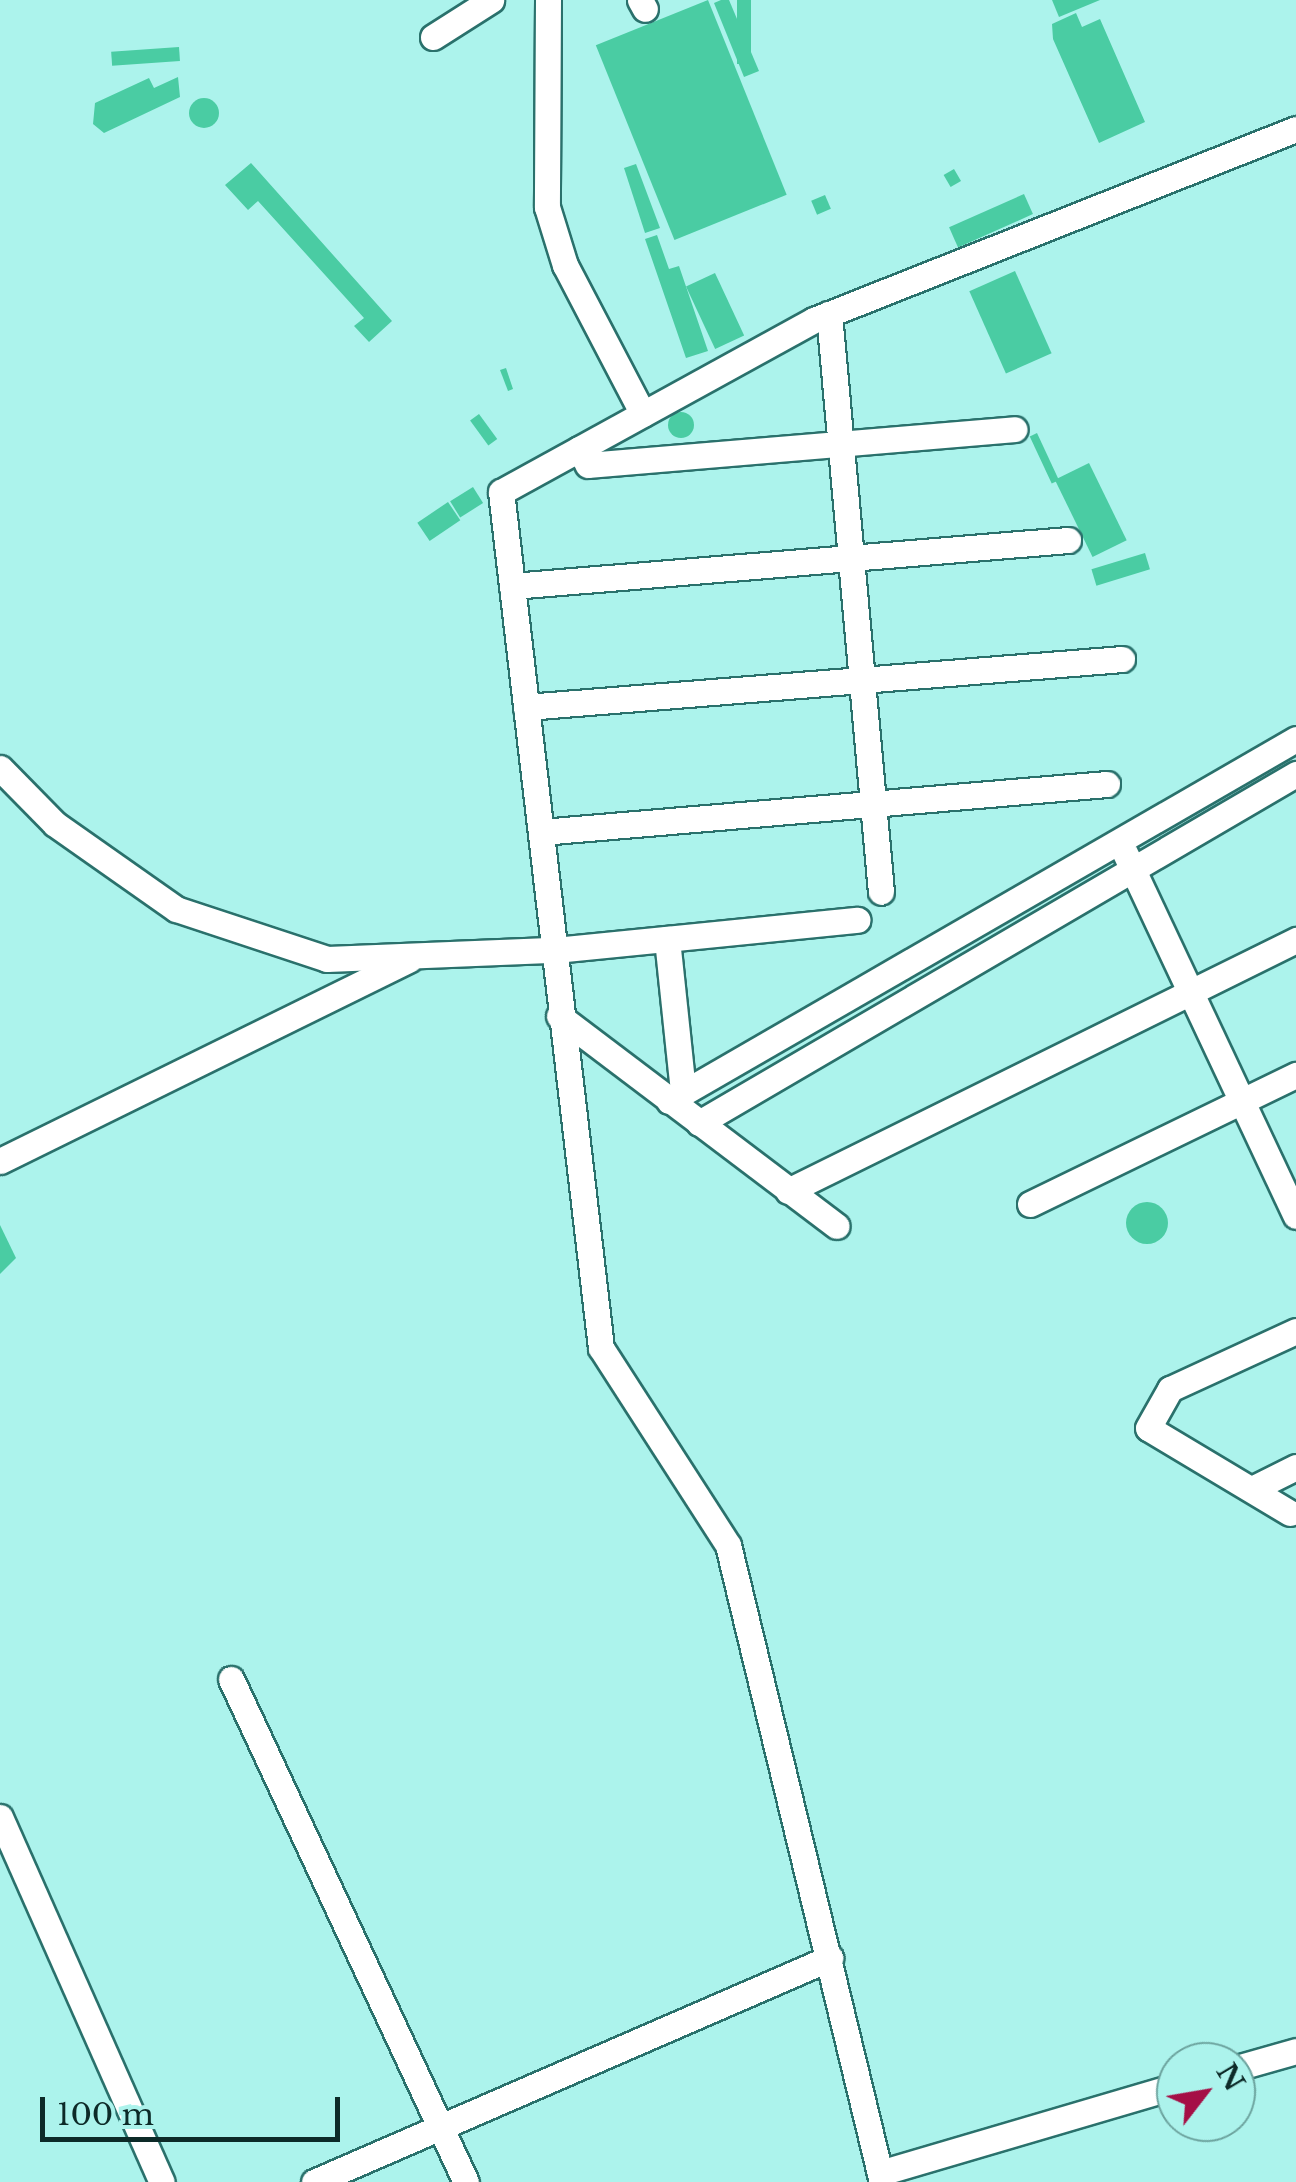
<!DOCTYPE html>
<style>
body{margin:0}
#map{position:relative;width:1296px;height:2182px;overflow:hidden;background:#acf3ec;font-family:"Libre Baskerville",serif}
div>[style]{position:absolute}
.building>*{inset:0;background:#4acca3;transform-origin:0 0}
.round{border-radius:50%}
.roads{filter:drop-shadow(2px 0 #2a716c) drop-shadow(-2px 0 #2a716c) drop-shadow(0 2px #2a716c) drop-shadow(0 -2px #2a716c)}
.minor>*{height:25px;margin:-12.5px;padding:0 12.5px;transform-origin:12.5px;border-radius:12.5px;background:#fff}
span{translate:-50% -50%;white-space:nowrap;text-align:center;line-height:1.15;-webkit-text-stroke:9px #acf3ec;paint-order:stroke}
.north{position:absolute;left:1156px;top:2042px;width:100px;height:100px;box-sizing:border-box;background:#acf3ec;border:2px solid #6ca39e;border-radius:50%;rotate:59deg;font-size:28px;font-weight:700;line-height:40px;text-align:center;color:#0d2a28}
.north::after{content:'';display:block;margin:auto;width:35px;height:45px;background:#a50f46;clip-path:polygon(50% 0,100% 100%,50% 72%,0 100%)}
.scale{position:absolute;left:40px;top:2097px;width:300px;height:45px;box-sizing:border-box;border:5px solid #0d2a28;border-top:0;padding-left:12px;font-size:30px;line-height:35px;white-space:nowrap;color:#0d2a28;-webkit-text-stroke:8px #acf3ec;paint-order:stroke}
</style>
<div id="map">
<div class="building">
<div style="left:708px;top:0;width:210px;height:121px;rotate:68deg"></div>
<div style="clip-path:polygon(721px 0,729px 0,759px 71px,744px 77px,714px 3px)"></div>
<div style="left:737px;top:0;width:14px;height:64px"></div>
<div style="clip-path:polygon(1052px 0,1100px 0,1059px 17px)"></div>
<div style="clip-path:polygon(1076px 13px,1082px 27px,1100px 19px,1145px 122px,1099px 143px,1053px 39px,1052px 24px)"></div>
<div style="left:179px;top:47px;width:14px;height:68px;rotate:86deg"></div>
<div style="clip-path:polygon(178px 77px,180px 97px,104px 133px,93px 124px,95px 103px,149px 78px,154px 88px)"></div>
<div class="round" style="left:189px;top:98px;width:30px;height:30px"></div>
<div style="clip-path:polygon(251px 163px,392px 321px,369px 342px,354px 326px,364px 318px,258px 201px,248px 210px,225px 185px)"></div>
<div style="clip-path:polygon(636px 164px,660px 228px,645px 233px,624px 168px)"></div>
<div style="left:954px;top:169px;width:14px;height:12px;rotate:60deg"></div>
<div style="left:1024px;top:194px;width:22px;height:82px;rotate:66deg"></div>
<div style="left:825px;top:195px;width:15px;height:15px;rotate:67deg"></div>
<div style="clip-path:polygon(657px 235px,669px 269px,679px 266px,708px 351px,686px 358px,645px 239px)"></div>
<div style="left:1015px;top:271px;width:90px;height:50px;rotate:66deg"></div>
<div style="left:715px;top:273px;width:69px;height:32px;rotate:65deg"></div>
<div style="clip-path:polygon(506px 368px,513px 389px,508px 391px,500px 370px)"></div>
<div class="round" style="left:668px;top:412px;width:26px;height:26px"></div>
<div style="left:479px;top:414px;width:31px;height:11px;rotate:54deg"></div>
<div style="left:1037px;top:433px;width:52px;height:8px;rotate:65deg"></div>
<div style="left:1089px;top:463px;width:86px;height:38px;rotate:64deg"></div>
<div style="left:473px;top:487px;width:19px;height:27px;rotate:58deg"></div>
<div style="left:448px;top:502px;width:22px;height:37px;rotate:56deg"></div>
<div style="left:1145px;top:553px;width:17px;height:56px;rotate:73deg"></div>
<div class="round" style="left:1126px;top:1202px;width:42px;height:42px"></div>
<div style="clip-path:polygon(0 1225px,16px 1258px,0 1274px)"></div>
</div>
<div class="roads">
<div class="minor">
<div style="left:548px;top:0;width:207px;rotate:90.3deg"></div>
<div style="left:547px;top:207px;width:61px;rotate:72.8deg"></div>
<div style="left:565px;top:265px;width:168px;rotate:62.4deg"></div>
<div style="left:640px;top:0;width:10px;rotate:61deg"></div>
<div style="left:433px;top:37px;width:69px;rotate:-32.5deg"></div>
<div style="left:829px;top:314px;width:580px;rotate:84.86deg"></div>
<div style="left:579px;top:449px;width:18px;rotate:61deg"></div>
<div style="left:588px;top:465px;width:428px;rotate:-4.8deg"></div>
<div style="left:512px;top:586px;width:558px;rotate:-4.73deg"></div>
<div style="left:526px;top:707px;width:598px;rotate:-4.6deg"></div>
<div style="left:0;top:768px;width:78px;rotate:45.5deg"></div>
<div style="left:55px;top:824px;width:148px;rotate:35.1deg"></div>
<div style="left:176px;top:909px;width:159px;rotate:18.3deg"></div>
<div style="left:327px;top:959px;width:228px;rotate:-2.3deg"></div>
<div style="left:555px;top:950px;width:304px;rotate:-5.7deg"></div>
<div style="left:541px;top:832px;width:568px;rotate:-4.85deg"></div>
<div style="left:1125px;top:853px;width:401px;rotate:64.8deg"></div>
<div style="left:667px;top:939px;width:154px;rotate:84deg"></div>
<div style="left:559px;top:1016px;width:348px;rotate:37.1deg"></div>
<div style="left:669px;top:1101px;width:724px;rotate:-30deg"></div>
<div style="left:699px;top:1123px;width:692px;rotate:-30.31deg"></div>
<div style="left:0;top:1161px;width:456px;rotate:-26.2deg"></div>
<div style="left:788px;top:1191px;width:567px;rotate:-26.29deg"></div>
<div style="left:1030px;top:1204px;width:296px;rotate:-25.9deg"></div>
<div style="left:1254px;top:1488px;width:47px;rotate:-26.6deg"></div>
<div style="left:1290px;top:1513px;width:165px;rotate:-149.1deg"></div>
<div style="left:1148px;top:1428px;width:45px;rotate:-60.6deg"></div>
<div style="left:1170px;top:1389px;width:139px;rotate:-24.7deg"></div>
<div style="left:231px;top:1679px;width:555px;rotate:64.96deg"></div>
<div style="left:0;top:1817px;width:399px;rotate:66.1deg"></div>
<div style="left:1236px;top:2068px;width:62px;rotate:-15.8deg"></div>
<div style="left:880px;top:2173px;width:309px;rotate:-16.4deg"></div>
<div style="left:314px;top:2182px;width:563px;rotate:-23.47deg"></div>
<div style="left:882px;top:2182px;width:655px;rotate:-103.59deg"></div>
<div style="left:728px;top:1545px;width:234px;rotate:-122.8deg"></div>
<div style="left:601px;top:1348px;width:862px;rotate:-96.66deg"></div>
<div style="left:501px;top:492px;width:357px;rotate:-28.8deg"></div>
<div style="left:814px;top:320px;width:518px;rotate:-21.62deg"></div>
</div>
</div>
<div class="north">N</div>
<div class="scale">100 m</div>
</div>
